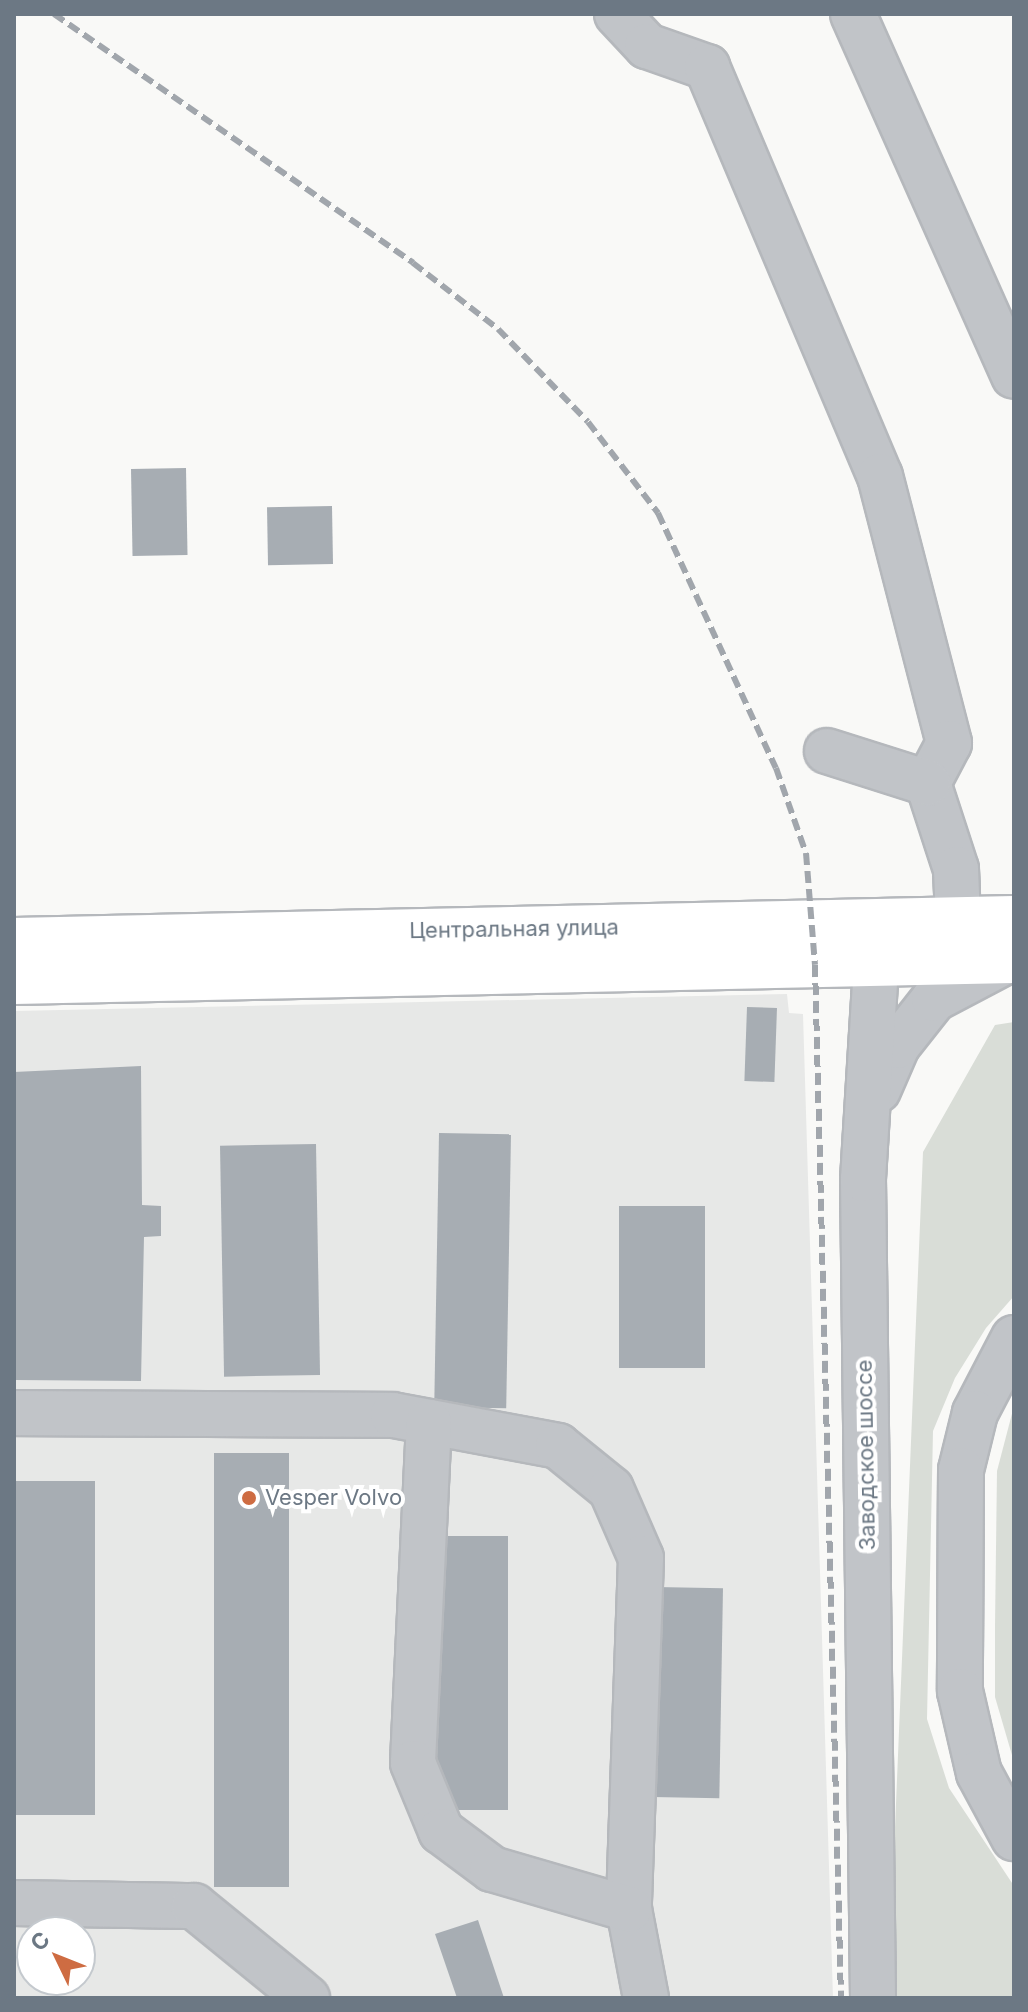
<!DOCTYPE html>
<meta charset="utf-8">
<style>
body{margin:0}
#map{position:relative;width:1028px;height:2012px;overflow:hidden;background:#f9f9f7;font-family:Inter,sans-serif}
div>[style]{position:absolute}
.built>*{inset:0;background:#e7e8e7}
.green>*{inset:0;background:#d9ddd7}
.building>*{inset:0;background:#a7adb3;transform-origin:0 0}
.roads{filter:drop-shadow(2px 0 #b5b8bc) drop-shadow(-2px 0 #b5b8bc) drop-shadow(0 2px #b5b8bc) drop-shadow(0 -2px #b5b8bc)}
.minor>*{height:44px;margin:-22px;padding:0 22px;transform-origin:22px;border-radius:22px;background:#c1c4c8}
.major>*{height:44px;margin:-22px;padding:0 22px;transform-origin:22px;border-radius:22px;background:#fff}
.rail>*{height:6px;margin-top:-3px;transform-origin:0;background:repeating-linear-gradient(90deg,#a1a6ac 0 12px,transparent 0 18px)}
.dots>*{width:22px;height:22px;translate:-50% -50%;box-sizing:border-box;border:4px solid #fff;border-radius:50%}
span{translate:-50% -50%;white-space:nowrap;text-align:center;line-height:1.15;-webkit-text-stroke:8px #fff;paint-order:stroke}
.street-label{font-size:22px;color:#6c7884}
.poi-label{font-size:22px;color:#6c7884}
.left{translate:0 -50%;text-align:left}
.frame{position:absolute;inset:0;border:16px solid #6c7884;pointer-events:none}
.north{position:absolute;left:16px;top:1916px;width:80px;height:80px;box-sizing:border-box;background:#fff;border:2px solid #c4c9ce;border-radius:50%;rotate:313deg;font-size:22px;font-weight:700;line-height:32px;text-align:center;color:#6c7884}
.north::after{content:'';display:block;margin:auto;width:28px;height:36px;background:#ce6c42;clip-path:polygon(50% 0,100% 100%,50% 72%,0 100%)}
</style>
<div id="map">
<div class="built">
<div style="clip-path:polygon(evenodd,787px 994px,789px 1013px,803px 1014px,833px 1998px,14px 1998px,14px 1011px,787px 994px,32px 1932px,80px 1932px,80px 1980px,32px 1980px,32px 1932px)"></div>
</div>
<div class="green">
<div style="clip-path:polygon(1014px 1022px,1014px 1296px,986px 1328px,955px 1378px,933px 1431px,927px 1719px,949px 1788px,1014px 1886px,1014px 1998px,893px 1998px,891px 1924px,923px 1152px,995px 1025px)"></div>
<div style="clip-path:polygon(1014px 1406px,1014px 1762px,995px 1697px,995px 1626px,997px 1471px)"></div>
</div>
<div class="building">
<div style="left:186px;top:468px;width:87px;height:55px;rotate:89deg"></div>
<div style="left:332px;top:506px;width:58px;height:65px;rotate:89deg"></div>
<div style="left:747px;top:1007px;width:30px;height:74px;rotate:2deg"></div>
<div style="clip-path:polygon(141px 1066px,142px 1205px,161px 1206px,161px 1236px,144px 1237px,141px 1381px,14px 1380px,14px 1072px)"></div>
<div style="left:439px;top:1133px;width:72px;height:274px;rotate:1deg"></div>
<div style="left:316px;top:1144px;width:231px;height:96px;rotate:89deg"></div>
<div style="left:619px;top:1206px;width:86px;height:162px"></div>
<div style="left:214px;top:1453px;width:75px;height:434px"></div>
<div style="left:14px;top:1481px;width:81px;height:334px"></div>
<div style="left:432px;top:1536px;width:76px;height:274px"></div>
<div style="left:656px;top:1587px;width:67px;height:210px;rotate:1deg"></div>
<div style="clip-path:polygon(478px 1920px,504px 1998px,457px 1998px,435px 1934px)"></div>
</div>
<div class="roads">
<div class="minor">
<div style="left:617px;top:14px;width:44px;rotate:46.8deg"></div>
<div style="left:647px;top:46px;width:64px;rotate:19.3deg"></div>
<div style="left:707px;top:67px;width:444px;rotate:67.1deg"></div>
<div style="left:880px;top:476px;width:276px;rotate:75.5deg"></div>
<div style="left:949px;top:743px;width:45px;rotate:117.7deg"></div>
<div style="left:928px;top:783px;width:90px;rotate:72deg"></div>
<div style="left:956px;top:869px;width:50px;rotate:87.7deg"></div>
<div style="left:853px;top:14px;width:396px;rotate:66deg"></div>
<div style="left:827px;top:751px;width:106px;rotate:17.6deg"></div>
<div style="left:878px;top:1090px;width:48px;rotate:-66.6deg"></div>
<div style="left:897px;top:1046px;width:60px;rotate:-51.8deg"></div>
<div style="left:934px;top:999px;width:81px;rotate:-27.8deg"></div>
<div style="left:1014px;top:1338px;width:85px;rotate:117.5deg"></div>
<div style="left:975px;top:1413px;width:59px;rotate:103.8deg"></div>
<div style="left:961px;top:1470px;width:221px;rotate:90.3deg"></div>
<div style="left:960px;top:1691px;width:84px;rotate:77deg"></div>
<div style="left:979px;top:1773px;width:74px;rotate:61.7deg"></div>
<div style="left:14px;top:1413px;width:379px;rotate:0.3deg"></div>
<div style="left:393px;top:1415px;width:168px;rotate:10.6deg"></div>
<div style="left:558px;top:1446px;width:68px;rotate:39.1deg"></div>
<div style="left:611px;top:1489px;width:75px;rotate:66.5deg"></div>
<div style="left:641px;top:1558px;width:351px;rotate:92deg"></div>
<div style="left:629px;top:1909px;width:91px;rotate:79.2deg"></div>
<div style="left:429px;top:1422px;width:341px;rotate:92.7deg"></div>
<div style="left:413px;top:1763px;width:74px;rotate:67.6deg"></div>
<div style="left:441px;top:1831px;width:64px;rotate:36.7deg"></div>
<div style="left:492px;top:1869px;width:143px;rotate:16.3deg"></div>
<div style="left:14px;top:1903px;width:180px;rotate:1deg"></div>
<div style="left:194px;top:1906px;width:146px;rotate:39.2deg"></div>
<div style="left:873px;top:1998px;width:819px;rotate:-90.7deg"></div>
<div style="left:863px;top:1179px;width:215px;rotate:-86.5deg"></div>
<div style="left:876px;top:964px;width:26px;rotate:-74deg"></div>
<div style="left:883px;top:939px;width:11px;rotate:-49deg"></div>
</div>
<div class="major">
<div style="left:14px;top:940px;width:1000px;rotate:-1.26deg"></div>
<div style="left:14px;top:982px;width:1000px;rotate:-1.2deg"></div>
</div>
</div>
<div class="rail">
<div style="left:54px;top:14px;width:437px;rotate:34.7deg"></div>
<div style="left:413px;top:263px;width:108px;rotate:37.8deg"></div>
<div style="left:498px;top:329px;width:129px;rotate:45.9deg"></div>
<div style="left:588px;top:422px;width:115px;rotate:52.4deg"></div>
<div style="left:658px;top:513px;width:281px;rotate:65.2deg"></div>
<div style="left:776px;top:768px;width:90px;rotate:70.6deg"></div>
<div style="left:806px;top:853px;width:112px;rotate:85.4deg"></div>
<div style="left:815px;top:965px;width:1033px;rotate:88.56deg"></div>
</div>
<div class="dots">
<div style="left:249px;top:1498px;background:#ce6c42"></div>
</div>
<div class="street-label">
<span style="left:514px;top:929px;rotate:-1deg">Центральная улица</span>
<span style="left:866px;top:1455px;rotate:-91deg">Заводское шоссе</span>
</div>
<div class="poi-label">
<span class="left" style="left:265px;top:1498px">Vesper Volvo</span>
</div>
<div class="frame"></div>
<div class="north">С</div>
</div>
